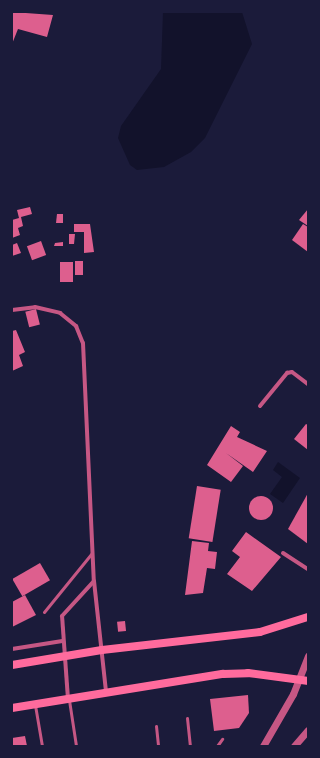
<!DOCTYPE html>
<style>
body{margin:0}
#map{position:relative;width:320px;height:758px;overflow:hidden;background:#1b1b3a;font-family:"Golos Text",sans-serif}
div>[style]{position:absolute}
.water>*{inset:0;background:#12122b}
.building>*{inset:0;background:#dd5f8e;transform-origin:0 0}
.round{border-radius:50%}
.service>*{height:3px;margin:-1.5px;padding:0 1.5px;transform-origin:1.5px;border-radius:1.5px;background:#c65784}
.minor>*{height:4px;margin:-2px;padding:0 2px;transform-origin:2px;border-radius:2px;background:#c65784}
.tertiary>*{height:7px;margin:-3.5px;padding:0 3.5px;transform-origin:3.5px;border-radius:3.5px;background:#c65784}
.secondary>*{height:8px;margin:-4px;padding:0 4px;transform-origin:4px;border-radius:4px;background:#ff6b9d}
span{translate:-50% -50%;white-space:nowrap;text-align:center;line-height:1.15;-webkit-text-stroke:3.5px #1b1b3a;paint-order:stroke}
.frame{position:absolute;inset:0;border:13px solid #1b1b3a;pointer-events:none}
</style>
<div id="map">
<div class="water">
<div style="clip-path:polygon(163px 12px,242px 12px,252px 44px,205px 138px,191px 152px,164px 167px,137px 170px,130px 165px,118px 138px,121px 126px,161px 69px)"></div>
<div style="clip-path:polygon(278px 462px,300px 478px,283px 503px,270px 494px,282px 477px,273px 470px)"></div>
</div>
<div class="building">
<div style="clip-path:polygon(12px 12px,53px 15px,47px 37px,18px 29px,12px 44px)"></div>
<div style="clip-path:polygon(30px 207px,32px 214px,21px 217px,23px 226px,18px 228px,20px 235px,12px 238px,12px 220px,19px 218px,17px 210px)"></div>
<div style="clip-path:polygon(308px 209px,308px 226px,299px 220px)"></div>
<div style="clip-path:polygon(57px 214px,63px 214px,63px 223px,56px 223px)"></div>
<div style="clip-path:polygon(74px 224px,90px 224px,94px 252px,84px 253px,84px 232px,74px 232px)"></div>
<div style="clip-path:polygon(303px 224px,308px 227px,308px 252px,292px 240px)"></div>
<div style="clip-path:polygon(69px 234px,75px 234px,74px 244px,69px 244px)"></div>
<div style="left:41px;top:241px;width:15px;height:15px;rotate:70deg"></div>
<div style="clip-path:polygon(63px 242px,63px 246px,54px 246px,55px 243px)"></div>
<div style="clip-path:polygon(17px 243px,21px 253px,12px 256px,12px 245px)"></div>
<div style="left:83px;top:261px;width:14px;height:8px;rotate:90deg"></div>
<div style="left:60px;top:262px;width:13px;height:20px"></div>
<div style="left:36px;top:309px;width:16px;height:11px;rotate:76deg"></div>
<div style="clip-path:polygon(16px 330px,25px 352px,19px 355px,23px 366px,12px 371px,12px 331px)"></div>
<div style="clip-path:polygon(306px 424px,308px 425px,308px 450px,294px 439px)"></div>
<div style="clip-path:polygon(231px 426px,240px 432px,237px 437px,267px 451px,253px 472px,226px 453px,243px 466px,231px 482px,207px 465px)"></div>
<div style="left:197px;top:486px;width:24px;height:53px;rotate:9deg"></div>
<div style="clip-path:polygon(308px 493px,308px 544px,288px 529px)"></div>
<div class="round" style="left:249px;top:496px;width:24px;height:24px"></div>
<div style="clip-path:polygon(246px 532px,281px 557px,252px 591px,227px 574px,240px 557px,232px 551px)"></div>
<div style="clip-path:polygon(192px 541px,209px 543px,208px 551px,217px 552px,215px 569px,207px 568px,203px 593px,185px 595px)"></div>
<div style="left:40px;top:563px;width:20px;height:32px;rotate:60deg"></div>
<div style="clip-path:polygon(25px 595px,36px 615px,12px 627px,12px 602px)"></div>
<div style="left:125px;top:621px;width:10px;height:8px;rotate:84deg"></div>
<div style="clip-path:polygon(248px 695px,249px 713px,239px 728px,214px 731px,210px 699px)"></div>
<div style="clip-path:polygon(25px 736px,27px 746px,12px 746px,12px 738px)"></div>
</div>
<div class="service">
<div style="left:44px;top:612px;width:76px;rotate:-50.9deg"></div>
<div style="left:69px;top:700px;width:47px;rotate:81.3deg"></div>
<div style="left:35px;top:705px;width:42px;rotate:80.3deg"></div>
<div style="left:187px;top:718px;width:28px;rotate:84deg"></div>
<div style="left:156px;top:726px;width:20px;rotate:84deg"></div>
<div style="left:217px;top:746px;width:9px;rotate:-54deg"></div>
</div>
<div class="minor">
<div style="left:12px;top:310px;width:23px;rotate:-7deg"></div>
<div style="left:35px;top:307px;width:26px;rotate:13deg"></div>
<div style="left:60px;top:313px;width:21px;rotate:39deg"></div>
<div style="left:76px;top:326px;width:18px;rotate:68deg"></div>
<div style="left:83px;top:343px;width:238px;rotate:87.4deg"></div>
<div style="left:94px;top:581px;width:112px;rotate:83.8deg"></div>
<div style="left:260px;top:406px;width:43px;rotate:-50.7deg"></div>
<div style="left:287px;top:373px;width:5px;rotate:-11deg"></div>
<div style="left:292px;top:372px;width:20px;rotate:37deg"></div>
<div style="left:283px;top:553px;width:30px;rotate:33deg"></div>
<div style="left:12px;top:649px;width:51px;rotate:-9.1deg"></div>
<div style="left:68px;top:699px;width:83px;rotate:-94.1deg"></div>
<div style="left:62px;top:616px;width:47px;rotate:-47.6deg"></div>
</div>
<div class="tertiary">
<div style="left:263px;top:746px;width:60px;rotate:-60deg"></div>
<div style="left:293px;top:694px;width:41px;rotate:-68.5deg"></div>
<div style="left:294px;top:746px;width:21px;rotate:-49deg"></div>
</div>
<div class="secondary">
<div style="left:12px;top:665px;width:91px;rotate:-9.5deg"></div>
<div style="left:102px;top:650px;width:159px;rotate:-6.5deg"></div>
<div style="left:260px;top:632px;width:50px;rotate:-17.4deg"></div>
<div style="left:12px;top:708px;width:214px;rotate:-9.2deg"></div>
<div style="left:223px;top:674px;width:25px;rotate:-2deg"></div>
<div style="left:248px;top:673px;width:61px;rotate:7.6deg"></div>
</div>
<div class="frame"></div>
</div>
